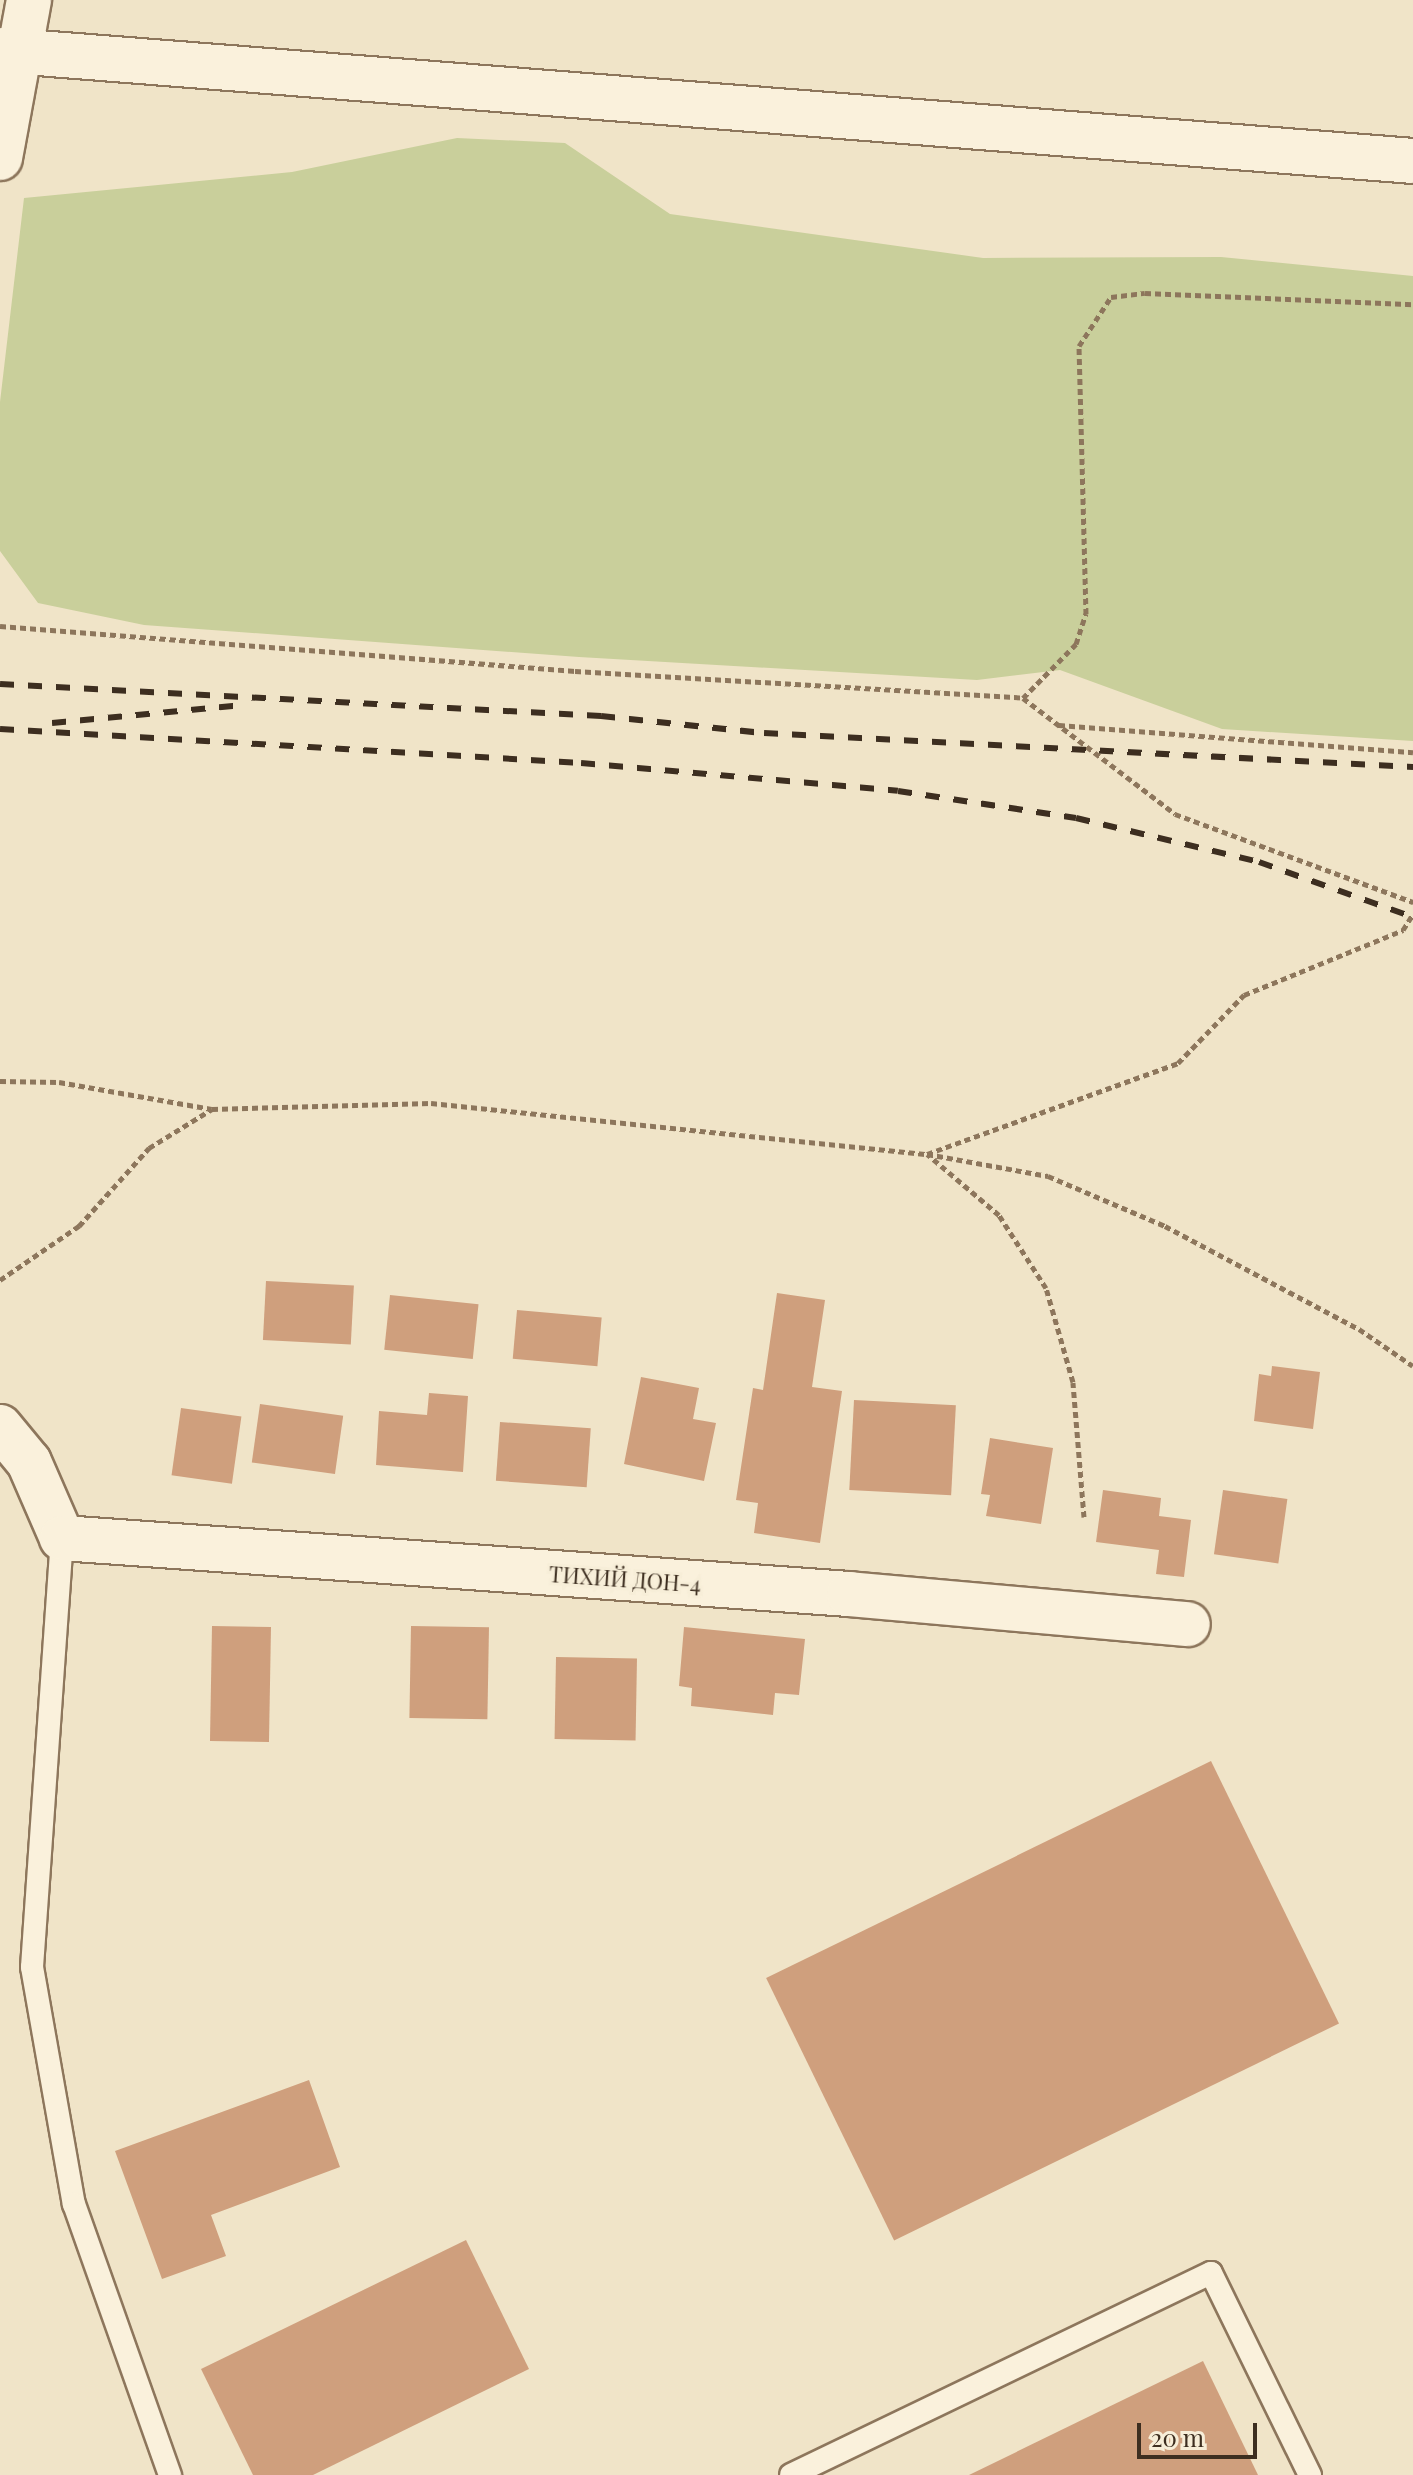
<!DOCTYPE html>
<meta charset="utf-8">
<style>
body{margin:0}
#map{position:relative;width:1413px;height:2475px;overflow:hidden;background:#f0e4c8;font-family:"Playfair Display",serif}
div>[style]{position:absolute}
.green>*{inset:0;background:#c9cf9b}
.building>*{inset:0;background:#cf9f7d;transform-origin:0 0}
.path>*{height:5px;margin-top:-2.5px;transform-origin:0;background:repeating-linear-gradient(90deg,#8d765c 0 6px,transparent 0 10px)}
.roads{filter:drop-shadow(2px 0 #8d765c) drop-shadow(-2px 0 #8d765c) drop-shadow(0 2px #8d765c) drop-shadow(0 -2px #8d765c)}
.service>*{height:22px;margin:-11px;padding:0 11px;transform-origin:11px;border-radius:11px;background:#faf1dc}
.minor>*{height:44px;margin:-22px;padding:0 22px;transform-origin:22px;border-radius:22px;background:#faf1dc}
.tertiary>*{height:44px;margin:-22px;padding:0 22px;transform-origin:22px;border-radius:22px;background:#faf1dc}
.rail>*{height:6px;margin-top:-3px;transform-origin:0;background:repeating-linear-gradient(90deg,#3d2e20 0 14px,transparent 0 28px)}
span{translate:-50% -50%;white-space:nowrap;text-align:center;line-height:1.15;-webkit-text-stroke:6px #f7eed8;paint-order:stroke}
.street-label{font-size:22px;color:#3d2e20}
.scale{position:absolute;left:1137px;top:2423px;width:120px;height:36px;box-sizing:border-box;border:4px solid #3d2e20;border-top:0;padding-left:10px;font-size:24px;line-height:28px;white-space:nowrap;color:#3d2e20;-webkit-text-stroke:6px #f7eed8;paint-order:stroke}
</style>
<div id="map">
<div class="green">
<div style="clip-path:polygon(457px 138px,565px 143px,670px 214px,983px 258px,1221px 257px,1413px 276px,1413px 741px,1222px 729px,1060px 670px,977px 680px,579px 657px,144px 625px,38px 603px,0 551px,0 402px,24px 198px,292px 172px)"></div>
</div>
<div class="building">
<div style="left:266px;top:1281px;width:88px;height:59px;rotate:3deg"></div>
<div style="clip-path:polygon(777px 1293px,825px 1300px,812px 1387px,842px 1391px,820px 1543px,754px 1533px,758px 1503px,736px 1500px,753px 1388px,763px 1390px)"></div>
<div style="left:390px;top:1295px;width:89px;height:55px;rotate:6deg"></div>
<div style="left:517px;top:1310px;width:85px;height:49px;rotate:5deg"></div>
<div style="clip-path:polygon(1272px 1366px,1320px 1372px,1313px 1429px,1254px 1421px,1259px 1374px,1271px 1376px)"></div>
<div style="clip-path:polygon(641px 1377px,699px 1388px,693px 1419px,716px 1423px,704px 1481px,624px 1464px)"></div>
<div style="clip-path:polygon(429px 1393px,468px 1396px,463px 1472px,376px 1465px,379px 1411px,427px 1415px)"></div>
<div style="left:854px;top:1400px;width:102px;height:90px;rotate:3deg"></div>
<div style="left:260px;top:1404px;width:84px;height:59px;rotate:8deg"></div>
<div style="left:181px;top:1408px;width:61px;height:68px;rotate:8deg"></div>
<div style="left:500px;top:1422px;width:91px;height:59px;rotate:4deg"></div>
<div style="clip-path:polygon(990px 1438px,1053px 1448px,1041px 1524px,986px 1516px,990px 1495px,981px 1494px)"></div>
<div style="clip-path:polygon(1103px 1490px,1161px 1498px,1159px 1516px,1191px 1520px,1184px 1577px,1156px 1574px,1159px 1550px,1096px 1542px)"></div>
<div style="left:1223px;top:1490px;width:65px;height:65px;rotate:8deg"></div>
<div style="left:212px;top:1626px;width:59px;height:115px;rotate:1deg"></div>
<div style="left:411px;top:1626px;width:78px;height:92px;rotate:1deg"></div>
<div style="clip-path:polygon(684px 1627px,805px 1639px,799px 1695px,775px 1693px,773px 1715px,691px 1706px,692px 1688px,679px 1686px)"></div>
<div style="left:556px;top:1657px;width:81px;height:82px;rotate:1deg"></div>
<div style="left:1211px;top:1761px;width:292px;height:495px;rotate:64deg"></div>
<div style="clip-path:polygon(309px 2080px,340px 2167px,211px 2215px,226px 2256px,162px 2279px,115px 2151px)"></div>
<div style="clip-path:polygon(466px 2240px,529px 2369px,313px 2475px,253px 2475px,201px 2369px)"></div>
<div style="clip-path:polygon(1203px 2361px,1258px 2475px,969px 2475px)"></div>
</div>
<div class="path">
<div style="left:0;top:626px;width:577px;rotate:4.47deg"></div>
<div style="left:575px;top:671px;width:449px;rotate:3.4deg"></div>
<div style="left:1023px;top:698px;width:191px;rotate:37.3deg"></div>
<div style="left:1175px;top:814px;width:254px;rotate:20.3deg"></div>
<div style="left:1023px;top:698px;width:76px;rotate:-45.5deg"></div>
<div style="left:1076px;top:644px;width:32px;rotate:-72deg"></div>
<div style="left:1086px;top:614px;width:268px;rotate:-91.5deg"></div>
<div style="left:1079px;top:346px;width:59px;rotate:-56.9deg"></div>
<div style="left:1111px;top:297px;width:34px;rotate:-7deg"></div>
<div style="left:1145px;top:293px;width:268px;rotate:2.4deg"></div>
<div style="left:1059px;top:725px;width:355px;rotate:4.4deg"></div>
<div style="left:0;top:1081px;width:59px;rotate:1deg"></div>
<div style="left:59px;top:1082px;width:155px;rotate:10deg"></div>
<div style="left:212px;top:1109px;width:219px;rotate:-1.6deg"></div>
<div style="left:431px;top:1103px;width:499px;rotate:5.9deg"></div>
<div style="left:927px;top:1154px;width:123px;rotate:10.3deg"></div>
<div style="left:1048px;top:1176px;width:127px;rotate:23.1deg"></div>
<div style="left:1165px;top:1226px;width:220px;rotate:28deg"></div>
<div style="left:1359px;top:1329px;width:65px;rotate:34.4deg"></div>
<div style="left:0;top:1280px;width:96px;rotate:-34.4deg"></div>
<div style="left:79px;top:1226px;width:105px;rotate:-48.1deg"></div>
<div style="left:149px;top:1148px;width:74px;rotate:-31.8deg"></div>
<div style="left:1084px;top:1517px;width:135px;rotate:-94.7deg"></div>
<div style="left:1073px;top:1382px;width:98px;rotate:-106deg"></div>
<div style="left:1046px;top:1288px;width:87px;rotate:-122.8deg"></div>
<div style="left:999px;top:1215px;width:94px;rotate:-139.7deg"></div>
<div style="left:927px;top:1154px;width:267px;rotate:-19.9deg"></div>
<div style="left:1178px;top:1063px;width:95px;rotate:-45.9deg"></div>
<div style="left:1244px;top:995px;width:172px;rotate:-22.2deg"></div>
<div style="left:1403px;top:930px;width:19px;rotate:-58deg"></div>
</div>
<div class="roads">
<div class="service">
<div style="left:62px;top:1538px;width:430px;rotate:94deg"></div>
<div style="left:32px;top:1967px;width:241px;rotate:80deg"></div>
<div style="left:74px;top:2204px;width:288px;rotate:70.5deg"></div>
<div style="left:791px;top:2475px;width:466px;rotate:-25.7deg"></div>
<div style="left:1211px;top:2273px;width:225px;rotate:63.9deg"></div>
</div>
<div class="minor">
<div style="left:0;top:158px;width:161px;rotate:-79.6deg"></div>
<div style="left:0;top:1427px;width:45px;rotate:50.4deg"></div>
<div style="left:29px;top:1462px;width:83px;rotate:66.5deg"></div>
<div style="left:62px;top:1538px;width:789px;rotate:4.07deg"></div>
<div style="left:849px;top:1594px;width:340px;rotate:5.1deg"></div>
</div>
<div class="tertiary">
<div style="left:0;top:50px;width:1417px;rotate:4.49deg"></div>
</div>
</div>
<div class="rail">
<div style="left:0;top:684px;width:602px;rotate:3.05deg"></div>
<div style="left:601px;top:716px;width:164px;rotate:6deg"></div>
<div style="left:764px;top:733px;width:650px;rotate:3deg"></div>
<div style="left:52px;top:723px;width:192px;rotate:-5.4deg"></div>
<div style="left:0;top:729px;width:582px;rotate:3.35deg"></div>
<div style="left:581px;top:763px;width:318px;rotate:5deg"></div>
<div style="left:898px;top:791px;width:180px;rotate:8.6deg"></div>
<div style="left:1076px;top:818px;width:188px;rotate:13.5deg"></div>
<div style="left:1259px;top:862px;width:164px;rotate:19.7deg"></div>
</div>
<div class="street-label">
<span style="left:625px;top:1579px;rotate:4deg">ТИХИЙ ДОН-4</span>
</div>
<div class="scale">20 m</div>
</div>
